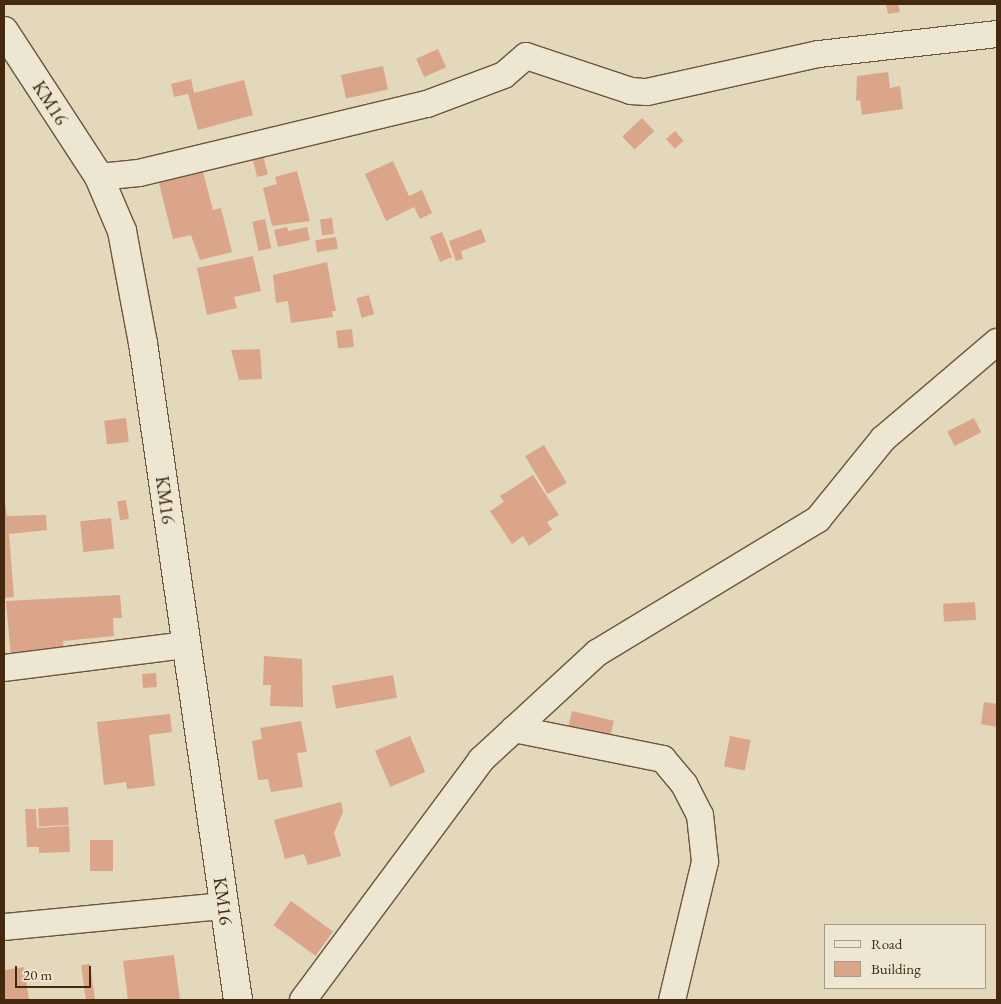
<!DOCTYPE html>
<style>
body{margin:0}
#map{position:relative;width:1001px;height:1004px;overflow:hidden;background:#e3d8bb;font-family:"EB Garamond",serif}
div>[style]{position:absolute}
.building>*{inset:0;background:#dba58a;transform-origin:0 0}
.roads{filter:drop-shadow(1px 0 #6c553a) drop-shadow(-1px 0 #6c553a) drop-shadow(0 1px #6c553a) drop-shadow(0 -1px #6c553a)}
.minor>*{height:26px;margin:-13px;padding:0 13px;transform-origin:13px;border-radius:13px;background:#ede6d3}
.tertiary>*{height:28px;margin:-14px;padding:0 14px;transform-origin:14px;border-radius:14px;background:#ede6d3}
span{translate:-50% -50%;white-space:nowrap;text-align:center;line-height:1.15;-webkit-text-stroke:4px #ede6d3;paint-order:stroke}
.street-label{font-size:19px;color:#44290f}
.frame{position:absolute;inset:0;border:5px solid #44290f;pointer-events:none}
.legend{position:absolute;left:824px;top:924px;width:162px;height:65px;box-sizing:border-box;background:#ede6d3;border:1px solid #a99a85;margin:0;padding:6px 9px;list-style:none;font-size:15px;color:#44290f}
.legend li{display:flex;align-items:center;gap:10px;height:25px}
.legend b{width:25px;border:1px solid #a99a85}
.scale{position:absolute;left:15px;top:966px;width:76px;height:22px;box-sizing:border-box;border:2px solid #44290f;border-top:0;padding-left:6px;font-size:15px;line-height:18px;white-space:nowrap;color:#44290f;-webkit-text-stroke:4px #ede6d3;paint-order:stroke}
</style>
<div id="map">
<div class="building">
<div style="clip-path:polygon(886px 4px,898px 4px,900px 12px,888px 14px)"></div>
<div style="left:438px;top:49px;width:20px;height:24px;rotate:66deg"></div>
<div style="left:383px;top:66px;width:24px;height:43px;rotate:78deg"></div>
<div style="clip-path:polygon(888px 72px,890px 88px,900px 86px,903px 109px,862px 115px,860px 100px,856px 101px,857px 76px)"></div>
<div style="clip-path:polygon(191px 79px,194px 93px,244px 80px,253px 115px,198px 130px,188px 94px,174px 97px,171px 84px)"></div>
<div style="left:642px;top:118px;width:18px;height:27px;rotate:47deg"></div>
<div style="left:675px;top:131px;width:13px;height:12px;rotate:48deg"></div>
<div style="left:262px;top:152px;width:23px;height:11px;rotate:75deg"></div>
<div style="clip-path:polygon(393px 161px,409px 196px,422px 190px,432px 213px,420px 219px,414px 207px,386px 221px,365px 174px)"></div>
<div style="clip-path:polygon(297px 171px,310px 221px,272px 226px,263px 188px,277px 184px,275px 177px)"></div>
<div style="clip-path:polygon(203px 172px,213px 210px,221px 208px,232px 252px,200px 260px,191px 235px,173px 239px,159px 183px)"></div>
<div style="left:332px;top:218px;width:16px;height:12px;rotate:83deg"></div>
<div style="left:265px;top:219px;width:30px;height:13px;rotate:78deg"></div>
<div style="clip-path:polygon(287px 227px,288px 231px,307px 227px,310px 240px,278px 247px,274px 230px)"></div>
<div style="clip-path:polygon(481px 229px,486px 242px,461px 251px,463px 259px,456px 261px,449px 241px)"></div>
<div style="left:442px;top:232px;width:27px;height:13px;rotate:68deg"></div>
<div style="left:336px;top:237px;width:12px;height:21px;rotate:81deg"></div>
<div style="clip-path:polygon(253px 256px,261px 291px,234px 297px,237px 308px,207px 315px,197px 268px)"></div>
<div style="clip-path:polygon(327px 262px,336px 311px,332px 311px,333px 317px,291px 323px,288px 301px,276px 303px,273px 275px)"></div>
<div style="left:369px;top:295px;width:20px;height:13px;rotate:75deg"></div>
<div style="left:352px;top:329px;width:18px;height:16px;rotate:84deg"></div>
<div style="clip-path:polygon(260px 349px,262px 379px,239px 380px,231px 350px)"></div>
<div style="left:126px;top:418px;width:24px;height:22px;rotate:83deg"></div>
<div style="left:974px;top:418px;width:16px;height:30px;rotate:63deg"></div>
<div style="left:544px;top:445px;width:44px;height:22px;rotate:59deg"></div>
<div style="clip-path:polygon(533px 475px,559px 515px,547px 522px,552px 530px,529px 546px,523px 536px,512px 544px,490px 511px,504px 502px,500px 496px)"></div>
<div style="clip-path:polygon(4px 496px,7px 516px,46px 515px,47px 530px,9px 534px,14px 597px,4px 598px)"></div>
<div style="left:126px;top:500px;width:19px;height:9px;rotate:81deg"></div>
<div style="left:111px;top:518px;width:31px;height:31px;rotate:84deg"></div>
<div style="clip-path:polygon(120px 595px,122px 618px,113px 618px,114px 636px,63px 641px,64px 653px,11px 658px,6px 601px)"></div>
<div style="left:975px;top:602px;width:18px;height:32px;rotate:87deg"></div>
<div style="clip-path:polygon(264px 656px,302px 659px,303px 707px,270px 706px,271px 685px,263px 685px)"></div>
<div style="left:156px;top:673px;width:14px;height:14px;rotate:86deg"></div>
<div style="left:393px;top:675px;width:23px;height:62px;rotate:80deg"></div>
<div style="clip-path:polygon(984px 702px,997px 704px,997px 727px,981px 724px)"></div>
<div style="left:572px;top:711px;width:43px;height:18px;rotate:13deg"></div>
<div style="clip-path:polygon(170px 714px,172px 732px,149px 735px,155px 786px,127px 789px,126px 782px,104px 785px,97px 722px)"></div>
<div style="clip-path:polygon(301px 721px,307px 752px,297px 753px,303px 787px,271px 792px,268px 779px,258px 780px,252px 741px,262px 739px,260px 728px)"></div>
<div style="left:410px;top:736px;width:39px;height:38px;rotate:67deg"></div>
<div style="left:730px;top:736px;width:21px;height:31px;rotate:11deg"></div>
<div style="clip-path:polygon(341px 802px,343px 812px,334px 833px,341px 856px,308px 865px,304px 854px,285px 859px,274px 820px)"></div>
<div style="left:68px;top:807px;width:18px;height:30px;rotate:87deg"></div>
<div style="clip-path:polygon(25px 809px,36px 809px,37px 828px,69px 826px,70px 852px,39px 853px,39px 847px,27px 847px)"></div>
<div style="left:90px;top:840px;width:23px;height:31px"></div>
<div style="left:291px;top:901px;width:52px;height:30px;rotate:36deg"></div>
<div style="clip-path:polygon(174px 955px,180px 1000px,128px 1000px,123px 961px)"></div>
<div style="left:90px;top:964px;width:36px;height:9px;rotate:82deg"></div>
<div style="clip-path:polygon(24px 967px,29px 1000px,4px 1000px,4px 970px)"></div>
</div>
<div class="roads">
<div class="minor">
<div style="left:99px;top:177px;width:40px;rotate:-5.7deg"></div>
<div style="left:139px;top:173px;width:296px;rotate:-13.5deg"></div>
<div style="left:427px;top:104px;width:82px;rotate:-20.6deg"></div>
<div style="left:504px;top:75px;width:29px;rotate:-41deg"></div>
<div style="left:526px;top:56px;width:111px;rotate:18.4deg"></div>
<div style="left:631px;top:91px;width:16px;rotate:4deg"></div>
<div style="left:647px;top:92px;width:176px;rotate:-12.5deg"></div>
<div style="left:819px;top:54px;width:179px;rotate:-6.4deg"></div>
<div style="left:4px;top:668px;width:183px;rotate:-7.2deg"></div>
<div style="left:514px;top:729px;width:152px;rotate:11.4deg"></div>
<div style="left:663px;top:759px;width:33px;rotate:50deg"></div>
<div style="left:684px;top:784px;width:35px;rotate:63deg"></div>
<div style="left:700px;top:815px;width:47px;rotate:83.9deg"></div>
<div style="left:705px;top:862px;width:142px;rotate:103.4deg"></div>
<div style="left:4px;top:927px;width:221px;rotate:-5.5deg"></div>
<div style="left:303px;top:1000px;width:299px;rotate:-53.4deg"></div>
<div style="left:481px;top:760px;width:158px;rotate:-42.7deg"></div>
<div style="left:597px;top:653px;width:258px;rotate:-31.2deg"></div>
<div style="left:818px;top:519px;width:103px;rotate:-50.9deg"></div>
<div style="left:883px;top:439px;width:150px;rotate:-40.4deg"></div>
</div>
<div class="tertiary">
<div style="left:4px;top:31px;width:174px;rotate:56.9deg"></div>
<div style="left:99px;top:177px;width:59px;rotate:66.9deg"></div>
<div style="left:122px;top:231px;width:114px;rotate:79.4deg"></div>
<div style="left:143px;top:343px;width:664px;rotate:81.77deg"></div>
</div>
</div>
<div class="street-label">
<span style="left:50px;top:103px;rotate:57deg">KM16</span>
<span style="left:165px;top:500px;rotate:82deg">KM16</span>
<span style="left:223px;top:901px;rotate:82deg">KM16</span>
</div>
<div class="frame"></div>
<ul class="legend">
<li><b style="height:6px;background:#ede6d3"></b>Road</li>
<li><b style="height:14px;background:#dba58a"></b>Building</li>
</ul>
<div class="scale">20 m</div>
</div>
